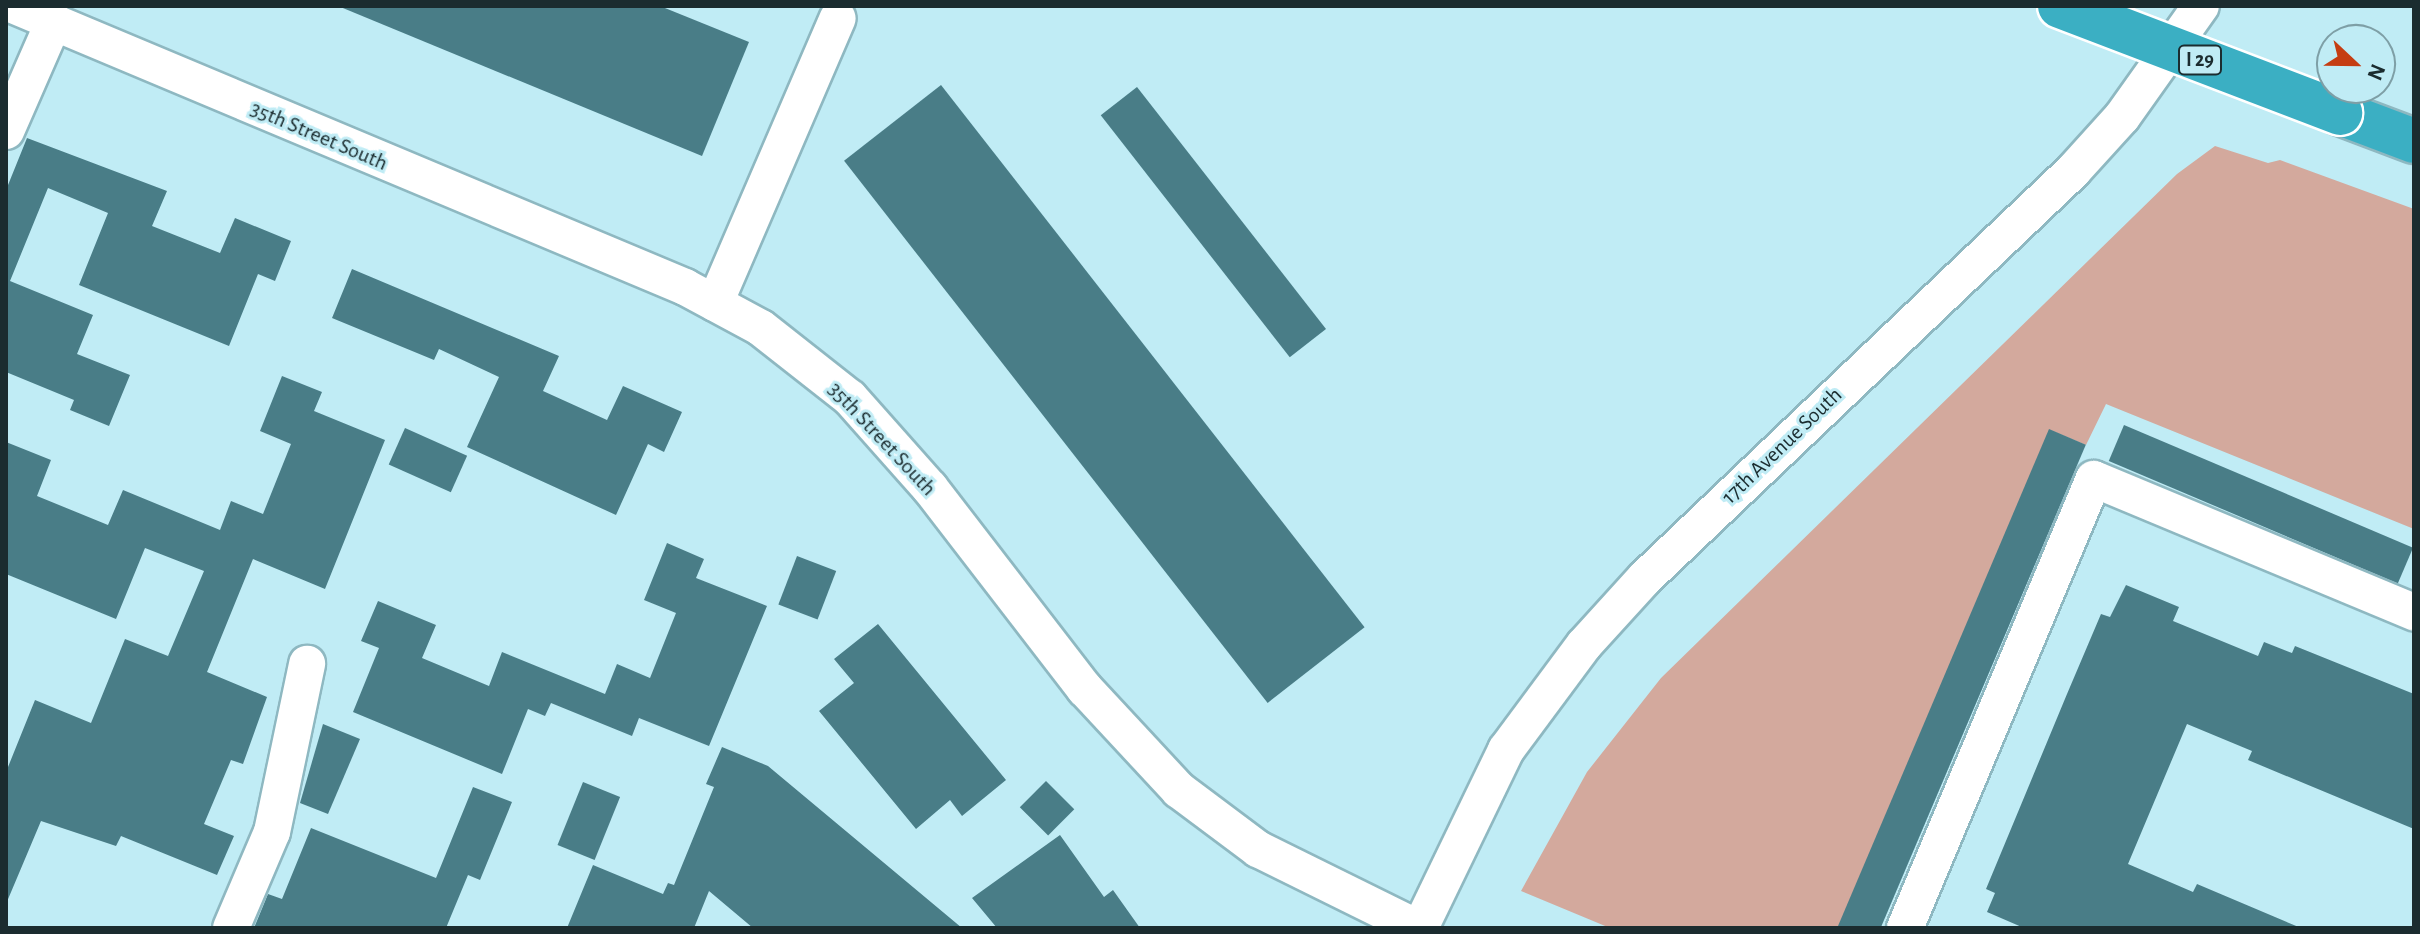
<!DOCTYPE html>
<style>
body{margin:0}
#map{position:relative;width:2420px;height:934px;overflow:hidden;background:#c0ecf5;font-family:"Alegreya Sans",sans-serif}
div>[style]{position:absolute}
.green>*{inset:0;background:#d3a99d}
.building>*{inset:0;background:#497d87;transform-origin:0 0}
.roads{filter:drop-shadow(2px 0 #8eb8c1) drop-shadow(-2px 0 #8eb8c1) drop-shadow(0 2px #8eb8c1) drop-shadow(0 -2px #8eb8c1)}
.minor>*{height:36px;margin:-18px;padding:0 18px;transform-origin:18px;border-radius:18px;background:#fff}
.highway>*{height:44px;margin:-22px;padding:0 22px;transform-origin:22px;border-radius:22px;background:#3bafc3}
.bridges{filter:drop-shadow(2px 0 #fff) drop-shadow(-2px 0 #fff) drop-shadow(0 2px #fff) drop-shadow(0 -2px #fff)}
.highway-bridge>*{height:44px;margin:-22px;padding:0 22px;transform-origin:22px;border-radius:22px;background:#3bafc3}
span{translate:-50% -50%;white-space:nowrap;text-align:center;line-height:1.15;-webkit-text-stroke:6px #c0ecf5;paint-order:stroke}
.shield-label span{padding:2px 6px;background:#c0ecf5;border:2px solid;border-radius:6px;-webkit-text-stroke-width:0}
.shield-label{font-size:20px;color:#1b2c2f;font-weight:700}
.street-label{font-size:22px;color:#1b2c2f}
.frame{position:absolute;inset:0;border:8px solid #1b2c2f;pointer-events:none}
.north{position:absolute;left:2316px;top:24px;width:80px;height:80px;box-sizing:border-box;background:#c0ecf5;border:2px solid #7e9fa6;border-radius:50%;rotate:112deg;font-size:22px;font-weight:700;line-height:32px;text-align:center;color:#1b2c2f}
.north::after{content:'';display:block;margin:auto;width:28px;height:36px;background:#c53d12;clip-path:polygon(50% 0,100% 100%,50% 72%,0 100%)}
</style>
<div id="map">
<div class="green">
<div style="clip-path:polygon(2215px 146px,2268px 163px,2280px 160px,2414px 209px,2414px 529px,2106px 404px,2086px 445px,2050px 430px,1843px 928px,1610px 928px,1521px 891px,1587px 772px,1661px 678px,2177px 174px)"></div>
</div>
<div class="building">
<div style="clip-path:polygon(338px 6px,660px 6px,749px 42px,702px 156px)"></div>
<div style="left:941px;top:85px;width:688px;height:123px;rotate:52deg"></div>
<div style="left:1137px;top:87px;width:307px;height:46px;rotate:52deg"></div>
<div style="clip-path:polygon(27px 138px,167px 191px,152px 226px,220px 253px,235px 218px,291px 241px,275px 281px,258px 274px,229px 346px,79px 285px,108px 213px,48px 188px,10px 281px,93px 315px,77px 354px,130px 375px,109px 426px,70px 410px,74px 400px,6px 372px,6px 190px)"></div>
<div style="clip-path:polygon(352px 269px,559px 356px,543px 391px,607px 420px,623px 386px,682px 412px,664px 452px,648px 444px,616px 515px,467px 447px,499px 377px,439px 349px,434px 360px,332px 318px)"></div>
<div style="clip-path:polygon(282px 376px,322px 392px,314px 411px,385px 440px,325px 589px,253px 559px,207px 672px,267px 697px,243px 764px,231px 760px,204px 824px,234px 836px,217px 875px,121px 836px,116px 846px,41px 821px,6px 904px,6px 772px,35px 700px,91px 723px,125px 639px,168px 656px,204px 571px,145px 548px,116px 619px,6px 574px,6px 442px,51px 460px,37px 496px,108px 525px,123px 490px,220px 530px,231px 501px,263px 514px,291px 444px,260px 431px)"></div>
<div style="left:2124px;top:425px;width:314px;height:39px;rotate:23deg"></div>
<div style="left:405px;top:428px;width:68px;height:40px;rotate:24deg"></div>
<div style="left:2049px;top:429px;width:40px;height:540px;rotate:23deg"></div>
<div style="clip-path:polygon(667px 543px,704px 559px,696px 578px,767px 606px,709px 746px,639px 718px,632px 736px,551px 703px,545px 716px,528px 709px,502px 774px,353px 712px,379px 648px,361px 641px,378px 601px,436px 625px,422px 658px,489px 686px,502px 652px,605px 694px,617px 664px,650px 678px,676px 613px,644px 600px)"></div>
<div style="left:797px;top:556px;width:42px;height:52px;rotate:21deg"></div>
<div style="clip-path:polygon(2126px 585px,2179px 607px,2173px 621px,2258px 656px,2264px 642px,2292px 653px,2295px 646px,2414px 694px,2414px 829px,2248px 760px,2252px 751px,2187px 724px,2128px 864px,2193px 892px,2197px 884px,2301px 928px,2024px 928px,1987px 912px,1995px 893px,1986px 889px,2067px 694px,2101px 614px,2110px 617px)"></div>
<div style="clip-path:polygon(878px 624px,1006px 780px,962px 816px,950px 800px,916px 829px,819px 711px,854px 683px,834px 659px)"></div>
<div style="clip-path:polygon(323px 724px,360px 739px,328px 814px,300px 803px)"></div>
<div style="clip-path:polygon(722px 747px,768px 766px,962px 928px,753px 928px,709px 891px,694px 928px,567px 928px,593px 865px,663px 894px,668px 883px,674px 885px,714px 787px,706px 784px)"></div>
<div style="left:1046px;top:781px;width:40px;height:37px;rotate:45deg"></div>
<div style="left:583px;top:782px;width:40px;height:68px;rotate:22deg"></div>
<div style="clip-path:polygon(473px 787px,512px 802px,480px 880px,468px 875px,446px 928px,254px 928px,268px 894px,282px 899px,311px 828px,436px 878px)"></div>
<div style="clip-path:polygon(1060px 835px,1104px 897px,1113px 890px,1140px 928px,997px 928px,972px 898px)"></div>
</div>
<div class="roads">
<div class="minor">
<div style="left:15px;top:6px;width:727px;rotate:22.75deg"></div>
<div style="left:685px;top:287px;width:86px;rotate:28.3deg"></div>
<div style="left:761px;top:328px;width:113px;rotate:38.2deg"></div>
<div style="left:850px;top:398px;width:120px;rotate:48.4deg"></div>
<div style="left:930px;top:488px;width:254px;rotate:52.4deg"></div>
<div style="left:1085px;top:689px;width:138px;rotate:47.1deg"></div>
<div style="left:1179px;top:790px;width:99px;rotate:36.8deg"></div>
<div style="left:1258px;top:849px;width:178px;rotate:26.3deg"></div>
<div style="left:6px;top:131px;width:120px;rotate:-66.4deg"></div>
<div style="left:715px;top:303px;width:310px;rotate:-66.7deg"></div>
<div style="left:231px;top:928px;width:104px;rotate:-66.9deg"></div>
<div style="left:272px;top:832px;width:172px;rotate:-78.2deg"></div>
<div style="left:1420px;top:928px;width:198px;rotate:-64.2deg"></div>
<div style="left:1506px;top:750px;width:131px;rotate:-53.4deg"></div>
<div style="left:1584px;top:645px;width:91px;rotate:-47.7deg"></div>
<div style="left:1645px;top:578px;width:591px;rotate:-43.56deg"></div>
<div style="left:2073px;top:171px;width:73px;rotate:-47.8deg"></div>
<div style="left:2122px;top:117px;width:136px;rotate:-54.6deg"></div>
<div style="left:1905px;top:928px;width:487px;rotate:-67.2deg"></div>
<div style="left:2094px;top:479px;width:347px;rotate:22.6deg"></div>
</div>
<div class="highway">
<div style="left:2340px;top:113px;width:79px;rotate:20.7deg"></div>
</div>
</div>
<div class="bridges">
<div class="highway-bridge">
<div style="left:2060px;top:6px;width:300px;rotate:20.9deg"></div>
</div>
</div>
<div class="shield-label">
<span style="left:2200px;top:60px">I 29</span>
</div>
<div class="street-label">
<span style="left:319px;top:136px;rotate:23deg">35th Street South</span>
<span style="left:882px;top:439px;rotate:47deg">35th Street South</span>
<span style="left:1782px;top:446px;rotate:-44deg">17th Avenue South</span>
</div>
<div class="frame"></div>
<div class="north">N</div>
</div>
